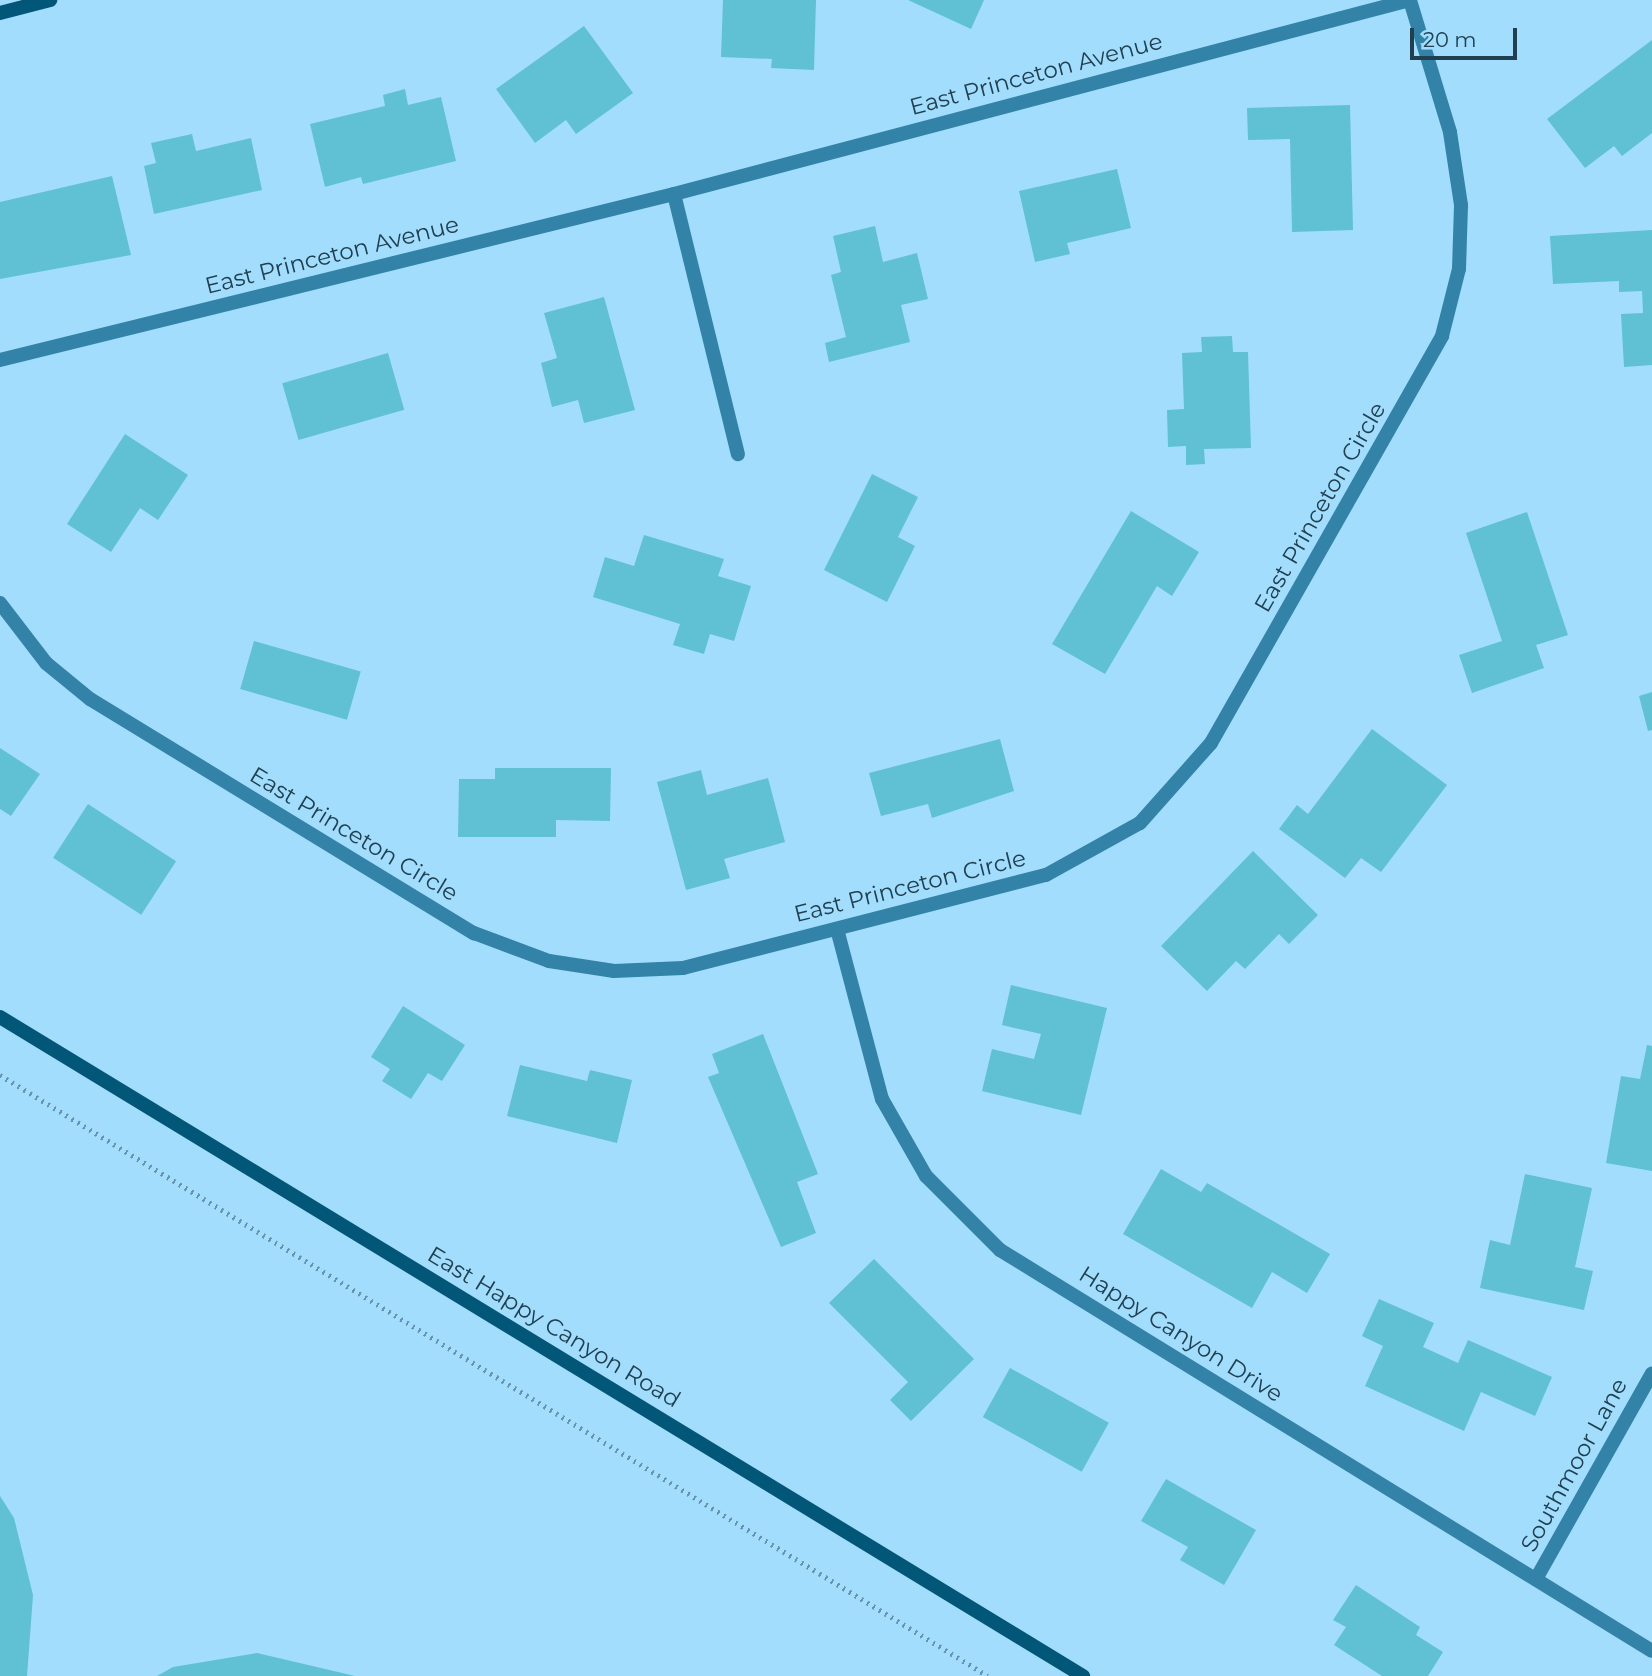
<!DOCTYPE html>
<style>
body{margin:0}
#map{position:relative;width:1652px;height:1676px;overflow:hidden;background:#a2ddfe;font-family:Montserrat,sans-serif}
div>[style]{position:absolute}
.building>*{inset:0;background:#60c0d4;transform-origin:0 0}
.path>*{height:4.5px;margin-top:-2.25px;transform-origin:0;background:repeating-linear-gradient(90deg,#6694ad 0 2px,transparent 0 7px)}
.street>*{height:14px;margin:-7px;padding:0 7px;transform-origin:7px;border-radius:7px;background:#3383a9}
.secondary>*{height:14px;margin:-7px;padding:0 7px;transform-origin:7px;border-radius:7px;background:#025677}
span{translate:-50% -50%;white-space:nowrap;text-align:center;line-height:1.15;-webkit-text-stroke:6px #a2ddfe;paint-order:stroke}
.street-label{font-size:23px;color:#204050}
.scale{position:absolute;left:1410px;top:28px;width:107px;height:32px;box-sizing:border-box;border:4px solid #204050;border-top:0;padding-left:9px;font-size:21px;line-height:24px;white-space:nowrap;color:#204050;-webkit-text-stroke:5px #a2ddfe;paint-order:stroke}
</style>
<div id="map">
<div class="building">
<div style="clip-path:polygon(723px 0,816px 0,814px 70px,771px 68px,772px 59px,721px 57px)"></div>
<div style="clip-path:polygon(908px 0,984px 0,971px 29px)"></div>
<div style="clip-path:polygon(584px 26px,633px 93px,576px 134px,566px 120px,535px 143px,496px 89px)"></div>
<div style="clip-path:polygon(1652px 40px,1652px 133px,1622px 156px,1614px 146px,1585px 168px,1547px 119px)"></div>
<div style="clip-path:polygon(405px 89px,408px 105px,441px 97px,456px 161px,363px 184px,361px 177px,325px 187px,310px 124px,385px 106px,383px 95px)"></div>
<div style="clip-path:polygon(1350px 105px,1353px 230px,1292px 232px,1290px 139px,1248px 140px,1247px 108px)"></div>
<div style="clip-path:polygon(192px 134px,196px 151px,251px 138px,262px 190px,154px 214px,144px 166px,156px 163px,151px 143px)"></div>
<div style="clip-path:polygon(1117px 169px,1131px 228px,1067px 243px,1070px 254px,1035px 262px,1019px 191px)"></div>
<div style="clip-path:polygon(112px 176px,131px 255px,0 279px,0 202px)"></div>
<div style="clip-path:polygon(875px 226px,883px 262px,917px 253px,928px 299px,901px 305px,910px 342px,829px 362px,825px 343px,846px 337px,831px 275px,841px 272px,833px 236px)"></div>
<div style="clip-path:polygon(1652px 230px,1652px 365px,1624px 367px,1621px 314px,1643px 313px,1642px 291px,1619px 292px,1619px 281px,1553px 284px,1550px 236px)"></div>
<div style="clip-path:polygon(604px 297px,635px 410px,584px 423px,578px 400px,552px 407px,541px 363px,557px 358px,544px 313px)"></div>
<div style="clip-path:polygon(1232px 336px,1233px 352px,1248px 352px,1251px 448px,1204px 449px,1205px 464px,1186px 465px,1186px 446px,1168px 447px,1167px 410px,1184px 409px,1182px 353px,1202px 352px,1201px 337px)"></div>
<div style="left:388px;top:353px;width:59px;height:110px;rotate:74deg"></div>
<div style="clip-path:polygon(125px 434px,188px 475px,158px 520px,140px 508px,111px 552px,67px 524px)"></div>
<div style="clip-path:polygon(872px 474px,918px 497px,898px 537px,915px 546px,887px 602px,824px 570px)"></div>
<div style="clip-path:polygon(1131px 511px,1199px 552px,1172px 596px,1157px 586px,1105px 674px,1052px 644px)"></div>
<div style="clip-path:polygon(1527px 512px,1568px 635px,1536px 645px,1544px 668px,1472px 693px,1459px 655px,1502px 641px,1466px 533px)"></div>
<div style="clip-path:polygon(644px 535px,724px 559px,718px 576px,751px 586px,734px 641px,710px 634px,704px 654px,673px 645px,680px 624px,593px 597px,605px 557px,634px 566px)"></div>
<div style="left:254px;top:641px;width:111px;height:50px;rotate:16deg"></div>
<div style="clip-path:polygon(1652px 692px,1652px 730px,1648px 731px,1639px 696px)"></div>
<div style="clip-path:polygon(1372px 729px,1447px 785px,1381px 872px,1361px 858px,1345px 878px,1279px 829px,1297px 805px,1308px 814px)"></div>
<div style="clip-path:polygon(1000px 739px,1014px 791px,932px 818px,928px 804px,881px 816px,869px 773px)"></div>
<div style="clip-path:polygon(0 748px,40px 774px,11px 816px,0 809px)"></div>
<div style="clip-path:polygon(495px 768px,611px 768px,610px 821px,556px 820px,556px 837px,458px 837px,459px 779px,495px 779px)"></div>
<div style="clip-path:polygon(701px 770px,707px 795px,768px 778px,785px 842px,724px 859px,730px 878px,686px 890px,657px 782px)"></div>
<div style="left:88px;top:804px;width:105px;height:64px;rotate:33deg"></div>
<div style="clip-path:polygon(1253px 851px,1318px 915px,1289px 944px,1279px 934px,1245px 969px,1236px 961px,1207px 991px,1161px 946px)"></div>
<div style="clip-path:polygon(1011px 985px,1107px 1008px,1081px 1115px,982px 1091px,992px 1049px,1034px 1059px,1041px 1034px,1002px 1025px)"></div>
<div style="clip-path:polygon(403px 1006px,465px 1045px,442px 1081px,428px 1073px,411px 1099px,382px 1081px,390px 1069px,371px 1057px)"></div>
<div style="clip-path:polygon(763px 1034px,818px 1174px,797px 1182px,816px 1233px,781px 1247px,708px 1077px,719px 1073px,712px 1054px)"></div>
<div style="clip-path:polygon(1647px 1045px,1652px 1046px,1652px 1171px,1606px 1163px,1621px 1076px,1640px 1079px)"></div>
<div style="clip-path:polygon(520px 1065px,587px 1081px,590px 1070px,632px 1080px,617px 1143px,507px 1116px)"></div>
<div style="clip-path:polygon(1161px 1169px,1201px 1192px,1207px 1183px,1330px 1254px,1307px 1293px,1272px 1272px,1252px 1308px,1123px 1234px)"></div>
<div style="clip-path:polygon(1525px 1174px,1592px 1188px,1575px 1267px,1593px 1271px,1584px 1310px,1480px 1288px,1490px 1240px,1510px 1245px)"></div>
<div style="clip-path:polygon(874px 1259px,974px 1359px,911px 1421px,890px 1400px,908px 1382px,829px 1303px)"></div>
<div style="clip-path:polygon(1379px 1299px,1434px 1323px,1423px 1347px,1458px 1363px,1468px 1340px,1552px 1377px,1535px 1416px,1481px 1392px,1464px 1431px,1365px 1386px,1383px 1346px,1362px 1336px)"></div>
<div style="left:1010px;top:1368px;width:113px;height:56px;rotate:29deg"></div>
<div style="clip-path:polygon(1166px 1479px,1256px 1530px,1224px 1585px,1180px 1560px,1188px 1547px,1141px 1521px)"></div>
<div style="clip-path:polygon(0 1496px,14px 1518px,33px 1595px,27px 1676px,0 1676px)"></div>
<div style="clip-path:polygon(1356px 1585px,1420px 1627px,1416px 1635px,1443px 1652px,1428px 1676px,1382px 1676px,1334px 1645px,1346px 1627px,1333px 1620px)"></div>
<div style="clip-path:polygon(257px 1653px,355px 1676px,157px 1676px,173px 1667px)"></div>
</div>
<div class="path">
<div style="left:0;top:1075px;width:1156px;rotate:31.31deg"></div>
</div>
<div class="street">
<div style="left:674px;top:194px;width:268px;rotate:76.2deg"></div>
<div style="left:0;top:360px;width:694px;rotate:-13.84deg"></div>
<div style="left:674px;top:194px;width:761px;rotate:-14.77deg"></div>
<div style="left:0;top:603px;width:76px;rotate:52.5deg"></div>
<div style="left:46px;top:663px;width:57px;rotate:39.3deg"></div>
<div style="left:90px;top:699px;width:450px;rotate:31.4deg"></div>
<div style="left:474px;top:933px;width:80px;rotate:20.5deg"></div>
<div style="left:549px;top:961px;width:66px;rotate:8.7deg"></div>
<div style="left:614px;top:971px;width:69px;rotate:-2.5deg"></div>
<div style="left:683px;top:968px;width:375px;rotate:-14.4deg"></div>
<div style="left:1046px;top:875px;width:107px;rotate:-29deg"></div>
<div style="left:1140px;top:823px;width:107px;rotate:-48.4deg"></div>
<div style="left:1211px;top:743px;width:468px;rotate:-60.4deg"></div>
<div style="left:1442px;top:336px;width:69px;rotate:-75.8deg"></div>
<div style="left:1459px;top:269px;width:64px;rotate:-88.2deg"></div>
<div style="left:1461px;top:205px;width:74px;rotate:-98.6deg"></div>
<div style="left:1450px;top:132px;width:138px;rotate:-106.9deg"></div>
<div style="left:837px;top:929px;width:176px;rotate:75.2deg"></div>
<div style="left:882px;top:1099px;width:89px;rotate:60.3deg"></div>
<div style="left:926px;top:1176px;width:105px;rotate:45deg"></div>
<div style="left:1000px;top:1250px;width:765px;rotate:31.59deg"></div>
<div style="left:1536px;top:1579px;width:236px;rotate:-60.6deg"></div>
</div>
<div class="secondary">
<div style="left:0;top:13px;width:52px;rotate:-14.6deg"></div>
<div style="left:0;top:1017px;width:1268px;rotate:31.32deg"></div>
</div>
<div class="street-label">
<span style="left:1036px;top:74px;rotate:-15deg">East Princeton Avenue</span>
<span style="left:332px;top:255px;rotate:-14deg">East Princeton Avenue</span>
<span style="left:1320px;top:507px;rotate:-60deg">East Princeton Circle</span>
<span style="left:354px;top:834px;rotate:31deg">East Princeton Circle</span>
<span style="left:910px;top:886px;rotate:-14deg">East Princeton Circle</span>
<span style="left:554px;top:1327px;rotate:31deg">East Happy Canyon Road</span>
<span style="left:1181px;top:1334px;rotate:32deg">Happy Canyon Drive</span>
<span style="left:1574px;top:1465px;rotate:-61deg">Southmoor Lane</span>
</div>
<div class="scale">20 m</div>
</div>
